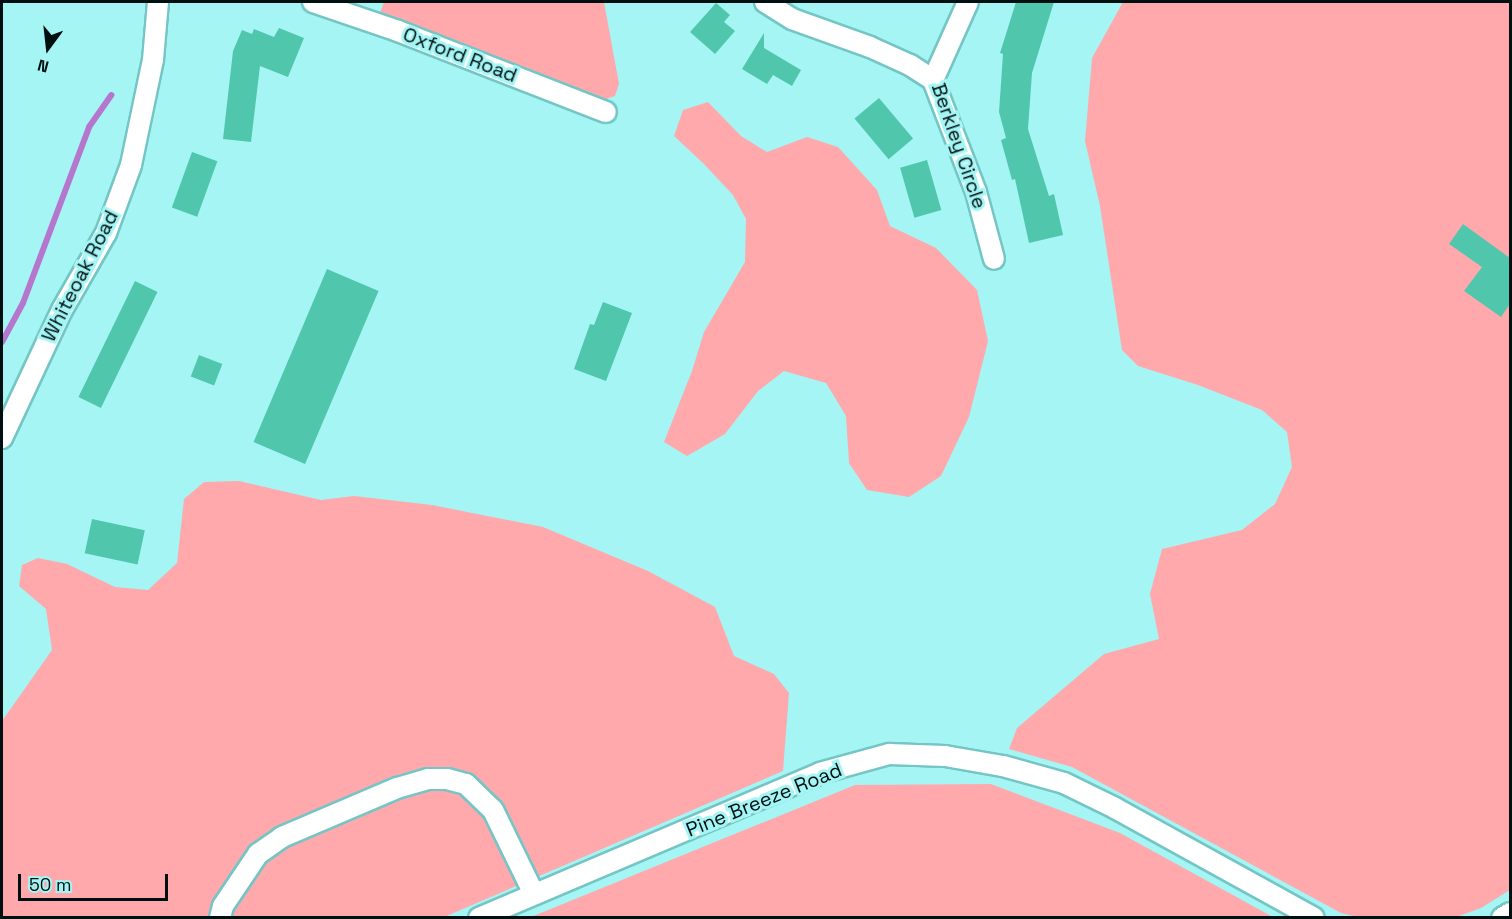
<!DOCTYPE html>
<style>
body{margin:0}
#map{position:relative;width:1512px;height:919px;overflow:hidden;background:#a5f5f5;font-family:"Space Grotesk",sans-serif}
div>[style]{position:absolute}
.green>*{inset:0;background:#ffa9ad}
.stream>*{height:6px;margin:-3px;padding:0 3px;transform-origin:3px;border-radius:3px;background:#b576cd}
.building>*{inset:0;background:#50c7ad;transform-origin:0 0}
.roads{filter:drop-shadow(2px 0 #75c5c5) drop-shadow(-2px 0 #75c5c5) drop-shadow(0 2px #75c5c5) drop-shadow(0 -2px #75c5c5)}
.minor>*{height:20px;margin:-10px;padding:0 10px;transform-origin:10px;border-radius:10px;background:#fff}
span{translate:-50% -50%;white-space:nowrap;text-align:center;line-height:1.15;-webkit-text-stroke:6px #a5f5f5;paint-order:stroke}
.street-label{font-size:20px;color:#001011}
.frame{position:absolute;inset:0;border:3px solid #001011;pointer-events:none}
.north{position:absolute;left:18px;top:18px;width:60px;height:60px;-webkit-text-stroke:4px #a5f5f5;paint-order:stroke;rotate:195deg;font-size:16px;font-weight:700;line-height:24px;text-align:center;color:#001011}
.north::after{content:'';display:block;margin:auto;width:21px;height:27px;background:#001011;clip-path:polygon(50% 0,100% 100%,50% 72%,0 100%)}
.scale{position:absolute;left:18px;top:874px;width:150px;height:27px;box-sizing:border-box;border:3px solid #001011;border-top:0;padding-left:8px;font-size:18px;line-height:21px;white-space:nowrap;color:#001011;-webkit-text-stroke:4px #a5f5f5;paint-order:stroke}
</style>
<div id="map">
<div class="green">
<div style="clip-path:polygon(384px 2px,604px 2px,619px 84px,615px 96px,606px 99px,380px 13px)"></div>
<div style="clip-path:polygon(1123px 2px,1510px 2px,1510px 890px,1481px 908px,1456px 917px,1357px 917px,1341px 913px,1072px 767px,1009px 749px,1017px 728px,1104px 654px,1159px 639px,1150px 594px,1162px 549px,1242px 530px,1275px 504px,1292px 467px,1287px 432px,1262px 410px,1198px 385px,1138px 366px,1122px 350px,1100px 206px,1085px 141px,1092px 58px)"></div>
<div style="clip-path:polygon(708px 102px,741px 136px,767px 152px,807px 137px,838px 147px,877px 190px,890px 226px,936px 248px,977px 290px,988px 341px,969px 417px,941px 476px,909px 497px,867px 490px,849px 463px,846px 416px,826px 383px,784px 371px,758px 391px,725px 434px,687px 456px,664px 442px,692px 371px,704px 332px,745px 262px,746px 219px,733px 195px,703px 163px,674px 136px,683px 110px)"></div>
<div style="clip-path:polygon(239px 481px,321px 500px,354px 496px,432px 505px,543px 527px,648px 571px,715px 607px,734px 656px,774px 674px,789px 693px,783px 771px,442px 918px,2px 917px,2px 721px,52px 650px,46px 609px,19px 586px,22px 565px,38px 558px,67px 564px,115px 587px,148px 590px,177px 563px,184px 499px,204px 482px)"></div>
<div style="clip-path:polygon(991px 784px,1120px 833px,1273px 917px,531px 917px,855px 785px)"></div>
</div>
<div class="stream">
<div style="left:2px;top:342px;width:44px;rotate:-61.7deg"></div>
<div style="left:23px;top:303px;width:188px;rotate:-69.4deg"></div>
<div style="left:89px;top:127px;width:39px;rotate:-55deg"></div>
</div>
<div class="building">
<div style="clip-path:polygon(1016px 2px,1054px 2px,1032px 73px,1028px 129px,1049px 196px,1054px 194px,1063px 235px,1029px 243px,1015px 179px,1012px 180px,1001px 140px,1006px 138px,999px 112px,1003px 54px,1000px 53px)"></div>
<div style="clip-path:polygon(716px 3px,730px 15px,724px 22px,735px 31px,715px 54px,690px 32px)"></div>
<div style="clip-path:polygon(279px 28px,304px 38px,288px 77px,260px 66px,251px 142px,223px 139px,233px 51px,242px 30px,252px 34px,254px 29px,274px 37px)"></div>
<div style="clip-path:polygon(764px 33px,764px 48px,801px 70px,792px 86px,773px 75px,767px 84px,742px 69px)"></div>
<div style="left:879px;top:98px;width:53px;height:32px;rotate:50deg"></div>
<div style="left:192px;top:152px;width:27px;height:59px;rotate:20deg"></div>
<div style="left:927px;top:160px;width:52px;height:28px;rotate:74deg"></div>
<div style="clip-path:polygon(1463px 224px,1510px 258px,1510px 304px,1501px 317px,1464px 291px,1482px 267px,1449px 244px)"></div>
<div style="left:327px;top:269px;width:56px;height:188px;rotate:23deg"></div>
<div style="left:135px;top:281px;width:25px;height:129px;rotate:26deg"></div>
<div style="clip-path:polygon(603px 302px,632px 313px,606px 381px,574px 369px,590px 324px,594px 325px)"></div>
<div style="left:199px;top:355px;width:25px;height:23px;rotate:21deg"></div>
<div style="left:92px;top:519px;width:54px;height:35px;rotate:12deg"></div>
</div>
<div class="roads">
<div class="minor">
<div style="left:313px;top:2px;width:90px;rotate:18.8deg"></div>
<div style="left:398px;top:31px;width:223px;rotate:21.3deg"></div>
<div style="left:765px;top:2px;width:32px;rotate:32deg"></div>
<div style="left:792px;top:19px;width:83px;rotate:19.7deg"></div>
<div style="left:870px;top:47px;width:44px;rotate:24.2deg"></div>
<div style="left:910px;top:65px;width:27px;rotate:33deg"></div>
<div style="left:968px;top:2px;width:85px;rotate:114.2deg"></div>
<div style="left:933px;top:80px;width:120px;rotate:69deg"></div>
<div style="left:976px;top:192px;width:69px;rotate:75deg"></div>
<div style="left:2px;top:438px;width:141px;rotate:-64.9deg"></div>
<div style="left:62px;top:310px;width:89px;rotate:-60.3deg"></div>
<div style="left:106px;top:233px;width:72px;rotate:-69.8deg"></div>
<div style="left:131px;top:165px;width:107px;rotate:-78.2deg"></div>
<div style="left:153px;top:60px;width:58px;rotate:-85.1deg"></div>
<div style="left:220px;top:918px;width:12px;rotate:-76deg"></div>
<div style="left:223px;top:906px;width:63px;rotate:-56.1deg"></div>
<div style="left:258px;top:854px;width:29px;rotate:-35deg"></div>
<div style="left:282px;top:837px;width:125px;rotate:-23.1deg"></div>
<div style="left:397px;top:788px;width:32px;rotate:-16deg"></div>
<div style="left:428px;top:779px;width:19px"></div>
<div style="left:447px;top:779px;width:20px;rotate:15deg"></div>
<div style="left:466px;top:784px;width:37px;rotate:44deg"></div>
<div style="left:493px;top:810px;width:93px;rotate:64deg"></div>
<div style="left:479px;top:918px;width:371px;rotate:-23deg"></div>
<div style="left:820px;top:773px;width:72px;rotate:-15.4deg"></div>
<div style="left:889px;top:754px;width:56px;rotate:2deg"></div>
<div style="left:945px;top:756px;width:59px;rotate:9.8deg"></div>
<div style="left:1003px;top:766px;width:63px;rotate:15.6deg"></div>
<div style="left:1064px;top:783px;width:57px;rotate:26.1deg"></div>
<div style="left:1115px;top:808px;width:227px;rotate:28.9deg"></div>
<div style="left:1502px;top:918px;width:9px;rotate:-32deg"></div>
</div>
</div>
<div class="street-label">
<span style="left:460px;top:55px;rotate:21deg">Oxford Road</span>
<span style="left:959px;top:146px;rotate:71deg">Berkley Circle</span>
<span style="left:80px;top:276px;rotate:-63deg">Whiteoak Road</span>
<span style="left:764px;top:800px;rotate:-22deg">Pine Breeze Road</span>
</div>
<div class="frame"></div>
<div class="north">N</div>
<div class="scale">50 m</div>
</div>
